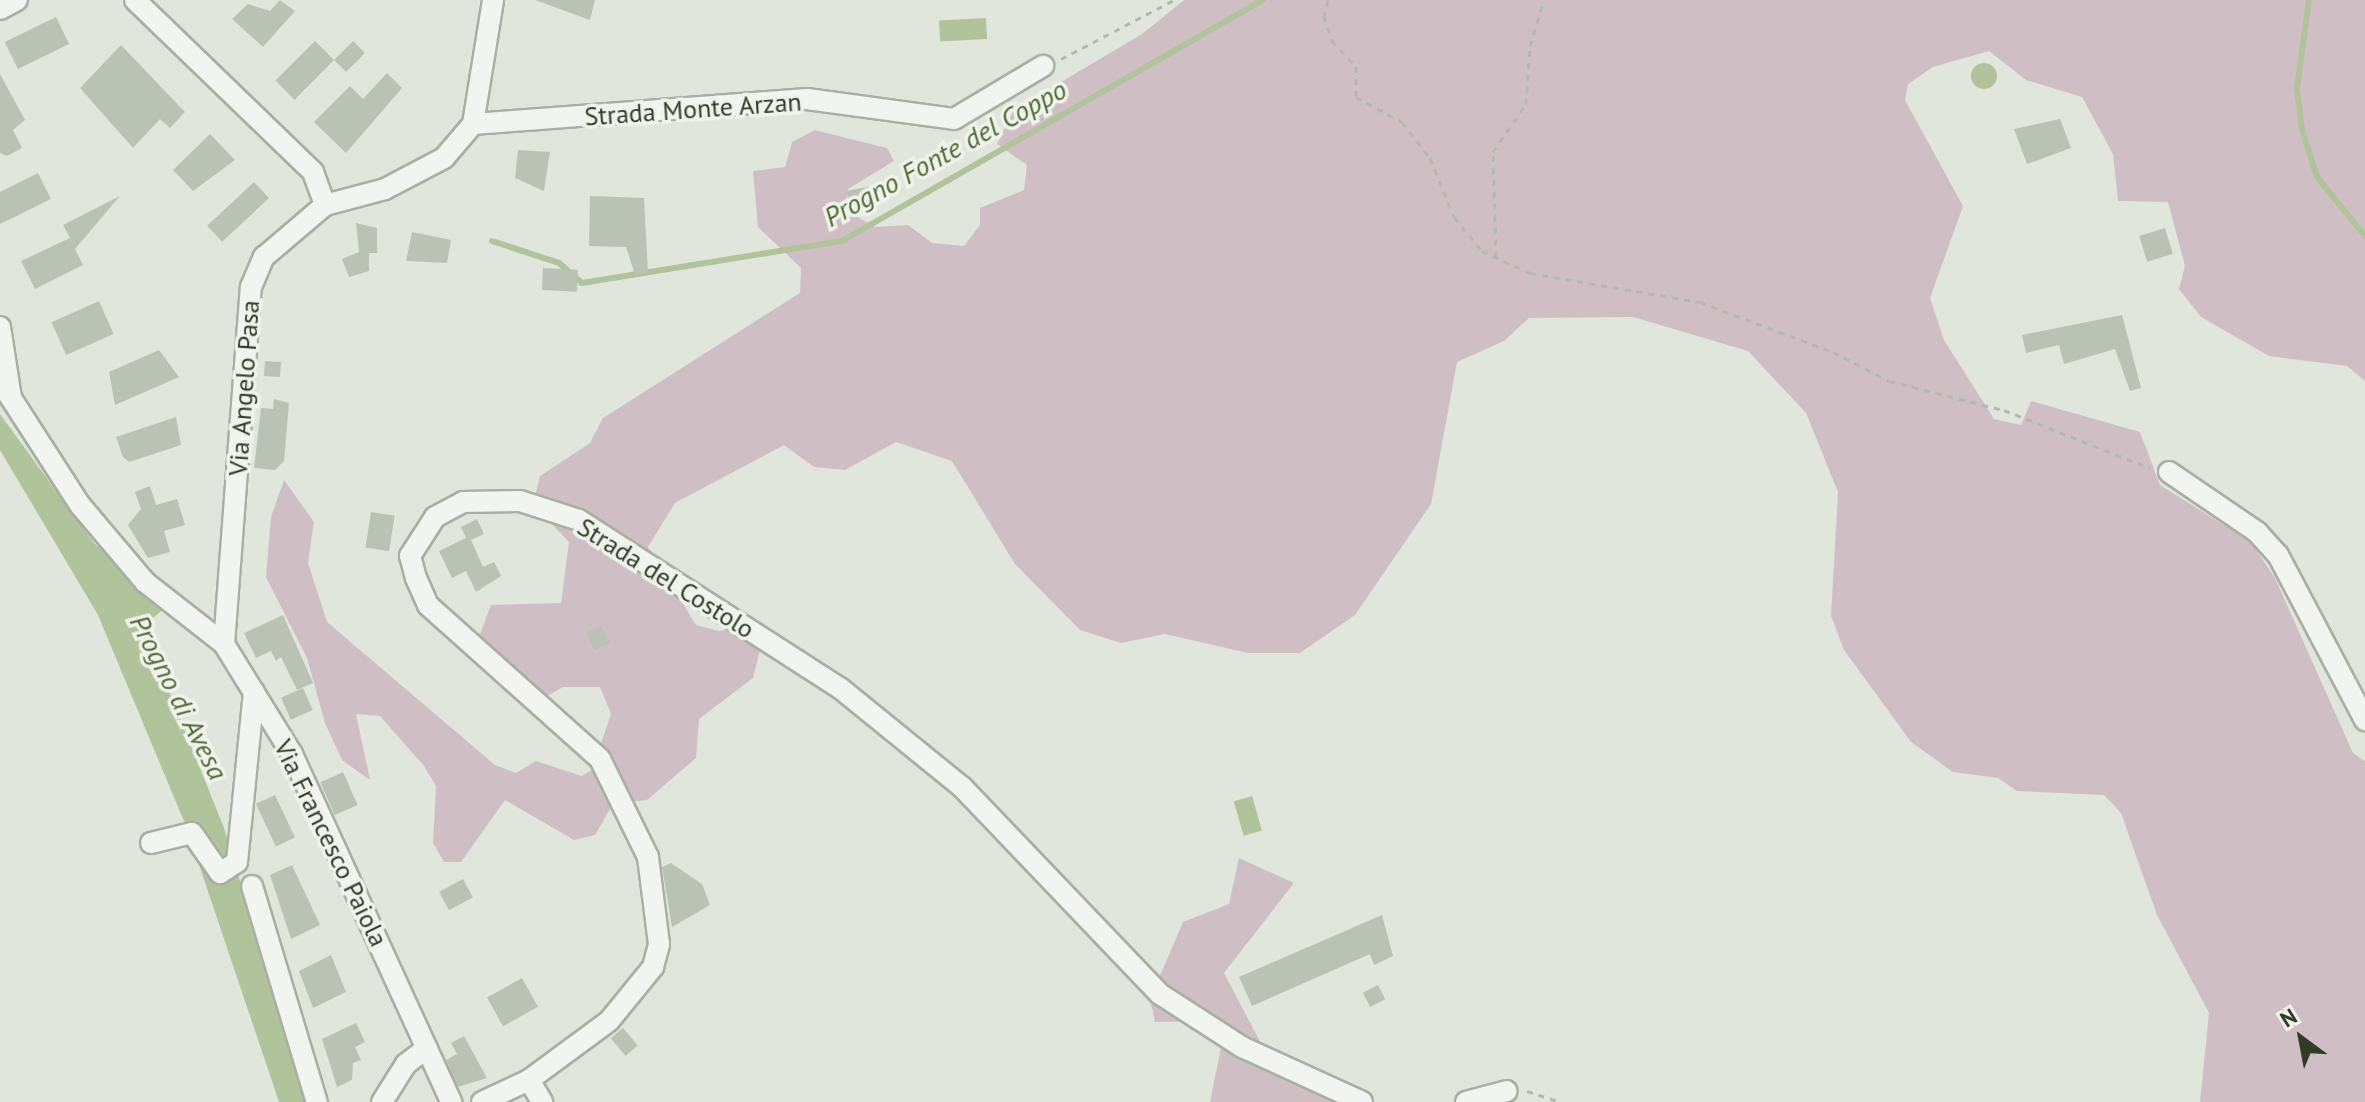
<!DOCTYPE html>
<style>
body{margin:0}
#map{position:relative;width:2365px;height:1102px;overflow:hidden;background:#e1e6dd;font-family:"PT Sans",sans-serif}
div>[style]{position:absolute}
.green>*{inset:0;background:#cfbfc4}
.water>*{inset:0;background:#b0c39b;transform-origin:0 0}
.round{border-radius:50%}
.stream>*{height:6px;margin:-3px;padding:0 3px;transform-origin:3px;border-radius:3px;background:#b0c39b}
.building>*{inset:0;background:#bac2b5;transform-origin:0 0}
.path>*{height:3px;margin-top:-1.5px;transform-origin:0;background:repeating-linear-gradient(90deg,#b3b9af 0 6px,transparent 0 12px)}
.roads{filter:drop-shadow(2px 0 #a8afa3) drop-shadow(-2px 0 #a8afa3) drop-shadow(0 2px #a8afa3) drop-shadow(0 -2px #a8afa3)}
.minor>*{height:20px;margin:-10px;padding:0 10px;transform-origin:10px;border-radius:10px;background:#f1f4ef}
span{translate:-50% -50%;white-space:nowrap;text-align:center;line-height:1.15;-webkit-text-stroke:7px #f0f3ec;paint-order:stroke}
.street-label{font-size:26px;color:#303b28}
.water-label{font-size:28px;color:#4f6a36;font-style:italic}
.north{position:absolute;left:2261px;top:998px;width:80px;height:80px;-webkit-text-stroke:6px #f0f3ec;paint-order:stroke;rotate:328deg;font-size:22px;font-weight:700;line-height:32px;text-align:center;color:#303b28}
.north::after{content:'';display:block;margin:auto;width:28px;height:36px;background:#303b28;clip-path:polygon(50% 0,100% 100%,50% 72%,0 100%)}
</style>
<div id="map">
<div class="green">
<div style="clip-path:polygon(1184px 0,2365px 0,2365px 381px,2347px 366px,2269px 356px,2201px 317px,2179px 289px,2185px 266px,2168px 202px,2118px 201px,2113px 154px,2082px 97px,2026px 80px,1989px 51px,1933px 67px,1908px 84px,1905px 100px,1963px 206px,1930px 298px,1944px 340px,1994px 419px,2021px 425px,2031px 401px,2140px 432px,2160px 485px,2251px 542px,2275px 578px,2353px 753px,2365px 761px,2365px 1102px,2200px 1102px,2209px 1013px,2157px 915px,2121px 813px,2104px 795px,2017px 791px,1998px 778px,1953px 772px,1911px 742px,1844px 650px,1831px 616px,1838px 492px,1806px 413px,1748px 351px,1633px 317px,1529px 318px,1504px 341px,1457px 362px,1431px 504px,1355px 615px,1300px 653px,1248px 653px,1165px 634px,1121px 643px,1080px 630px,1015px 564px,952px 461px,896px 442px,845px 470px,814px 467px,784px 445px,675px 503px,648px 547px,696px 625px,719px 631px,746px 626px,762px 642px,753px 678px,699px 719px,696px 758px,647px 800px,613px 804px,595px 835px,574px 840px,505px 800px,461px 862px,444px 862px,433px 843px,436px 786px,424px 766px,380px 716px,356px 714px,370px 780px,342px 760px,325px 723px,307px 658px,266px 577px,271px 517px,284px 480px,314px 522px,308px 563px,327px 622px,495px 765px,516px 773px,536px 761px,582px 776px,592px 770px,611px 714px,600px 687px,563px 687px,542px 699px,476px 645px,491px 605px,561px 603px,569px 542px,533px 504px,540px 476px,590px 443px,603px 418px,800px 293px,801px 268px,758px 227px,753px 171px,785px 167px,792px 142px,815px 130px,887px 148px,894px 161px,848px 189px,845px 210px,875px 227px,908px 225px,932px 243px,964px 246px,980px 225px,980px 208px,1024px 190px,1027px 165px,997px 144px,1014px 110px,1142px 34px)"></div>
<div style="clip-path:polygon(1239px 858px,1294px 883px,1224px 973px,1265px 1051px,1375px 1102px,1210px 1102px,1225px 1028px,1214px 1021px,1155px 1022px,1150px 999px,1183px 922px,1229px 904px)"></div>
</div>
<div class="water">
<div style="left:986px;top:18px;width:21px;height:47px;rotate:87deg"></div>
<div class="round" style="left:1971px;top:63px;width:26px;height:26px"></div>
<div style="clip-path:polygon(0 414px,94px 543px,165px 608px,143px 626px,224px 828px,306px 1102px,279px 1102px,186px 826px,98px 615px,0 450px)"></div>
<div style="left:1252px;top:796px;width:36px;height:19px;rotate:74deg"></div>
</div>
<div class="stream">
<div style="left:2309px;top:0;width:89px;rotate:97.8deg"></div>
<div style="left:2297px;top:88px;width:42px;rotate:83.2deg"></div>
<div style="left:2302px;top:130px;width:49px;rotate:72.3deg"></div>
<div style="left:2317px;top:177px;width:76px;rotate:50.9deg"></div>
<div style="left:492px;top:241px;width:71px;rotate:18.2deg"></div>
<div style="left:559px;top:263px;width:30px;rotate:41deg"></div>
<div style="left:582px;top:283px;width:263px;rotate:-9.2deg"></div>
<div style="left:842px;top:241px;width:485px;rotate:-29.8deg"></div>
</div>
<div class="building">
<div style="clip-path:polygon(280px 0,295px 11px,263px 47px,232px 19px,248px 4px,270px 11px)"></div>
<div style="clip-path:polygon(535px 0,595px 0,590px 20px)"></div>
<div style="left:56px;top:17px;width:30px;height:57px;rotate:64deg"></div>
<div style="left:315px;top:41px;width:27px;height:56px;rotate:45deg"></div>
<div style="left:353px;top:41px;width:17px;height:27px;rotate:45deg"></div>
<div style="clip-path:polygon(121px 45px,185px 112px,170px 128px,160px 119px,133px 148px,80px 88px)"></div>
<div style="clip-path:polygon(387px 73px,402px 88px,346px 153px,314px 122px,350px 86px,363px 99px)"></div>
<div style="clip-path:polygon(0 74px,25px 120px,13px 130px,22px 148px,7px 156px,0 153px)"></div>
<div style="clip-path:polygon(2060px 119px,2071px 148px,2027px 164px,2014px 129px)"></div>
<div style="clip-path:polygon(210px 134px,235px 160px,193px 191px,173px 170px)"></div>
<div style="clip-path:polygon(518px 150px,550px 152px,544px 191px,515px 178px)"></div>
<div style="clip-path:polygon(38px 173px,51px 199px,0 224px,0 192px)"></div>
<div style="left:254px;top:182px;width:22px;height:64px;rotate:47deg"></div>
<div style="left:872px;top:186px;width:21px;height:26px;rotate:79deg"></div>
<div style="clip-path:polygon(120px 196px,75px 249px,83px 265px,35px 289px,21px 261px,70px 238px,63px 225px)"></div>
<div style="clip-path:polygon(590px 196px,644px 198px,648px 272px,635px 275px,626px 247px,589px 246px)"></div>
<div style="clip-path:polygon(356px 223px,377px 228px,377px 253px,369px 253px,369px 271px,349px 277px,342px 259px,359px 252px)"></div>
<div style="left:2165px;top:228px;width:27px;height:27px;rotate:73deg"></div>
<div style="clip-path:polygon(412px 232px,451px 240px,447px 263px,406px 261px)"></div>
<div style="left:543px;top:268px;width:35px;height:22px;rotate:3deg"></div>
<div style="left:99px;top:301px;width:36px;height:52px;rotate:66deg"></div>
<div style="clip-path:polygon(2122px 315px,2141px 388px,2130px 391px,2115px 349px,2064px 364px,2059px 345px,2026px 353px,2022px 335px)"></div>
<div style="clip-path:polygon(159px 350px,179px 377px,115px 405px,109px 372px)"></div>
<div style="left:265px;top:361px;width:16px;height:15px;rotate:4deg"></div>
<div style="clip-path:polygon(274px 399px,289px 403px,284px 461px,275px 470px,254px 468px,261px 408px,273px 409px)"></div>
<div style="clip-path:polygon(176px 417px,181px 445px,129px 462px,123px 457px,116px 437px)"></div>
<div style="clip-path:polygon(150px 486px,156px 505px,177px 499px,185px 525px,164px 531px,170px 552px,148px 558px,128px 525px,141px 509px,135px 492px)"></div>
<div style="left:371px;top:512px;width:24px;height:36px;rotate:9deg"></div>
<div style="clip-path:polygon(477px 519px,484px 534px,471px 540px,483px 567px,494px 562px,501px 576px,476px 592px,466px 571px,452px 578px,439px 551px,466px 538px,461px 527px)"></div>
<div style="clip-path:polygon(283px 615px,313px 683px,297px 690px,281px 657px,276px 661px,271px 651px,256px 658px,244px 633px)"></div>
<div style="left:601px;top:625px;width:20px;height:17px;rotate:63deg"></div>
<div style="left:303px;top:688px;width:24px;height:24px;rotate:66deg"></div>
<div style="left:343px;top:772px;width:36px;height:25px;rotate:66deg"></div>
<div style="left:275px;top:795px;width:47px;height:21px;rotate:65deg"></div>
<div style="clip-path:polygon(671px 863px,702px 884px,710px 905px,672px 927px,662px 867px)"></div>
<div style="clip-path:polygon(292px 865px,320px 925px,291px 939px,270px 875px)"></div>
<div style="left:463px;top:879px;width:21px;height:27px;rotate:62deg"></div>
<div style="clip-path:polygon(1382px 915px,1393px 956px,1374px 965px,1370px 954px,1252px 1006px,1239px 977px)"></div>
<div style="clip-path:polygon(331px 955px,346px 992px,313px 1008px,299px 971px)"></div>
<div style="left:522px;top:978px;width:33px;height:40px;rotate:61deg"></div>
<div style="left:1378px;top:985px;width:16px;height:17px;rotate:63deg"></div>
<div style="clip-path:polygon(356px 1023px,365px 1042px,355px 1047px,361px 1060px,353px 1063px,352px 1080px,337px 1087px,322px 1039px)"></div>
<div style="left:623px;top:1028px;width:23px;height:16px;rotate:50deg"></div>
<div style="clip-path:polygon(464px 1036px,487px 1078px,458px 1087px,446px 1060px,457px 1054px,451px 1043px)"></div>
</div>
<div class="path">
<div style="left:1328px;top:0;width:16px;rotate:104deg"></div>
<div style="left:1324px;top:16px;width:26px;rotate:72deg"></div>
<div style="left:1332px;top:41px;width:35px;rotate:46deg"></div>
<div style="left:1356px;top:66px;width:31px;rotate:90deg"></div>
<div style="left:1356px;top:97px;width:52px;rotate:28.5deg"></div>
<div style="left:1402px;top:122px;width:46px;rotate:52.1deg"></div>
<div style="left:1430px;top:158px;width:64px;rotate:67.9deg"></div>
<div style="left:1454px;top:217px;width:44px;rotate:50.5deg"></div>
<div style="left:1482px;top:251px;width:53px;rotate:24.6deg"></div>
<div style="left:1530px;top:273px;width:172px;rotate:9.7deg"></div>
<div style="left:1700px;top:302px;width:142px;rotate:20.6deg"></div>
<div style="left:1833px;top:352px;width:63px;rotate:27.4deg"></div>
<div style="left:1889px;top:381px;width:119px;rotate:14.2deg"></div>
<div style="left:2004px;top:410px;width:157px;rotate:21.7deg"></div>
<div style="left:1061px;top:59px;width:127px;rotate:-27.6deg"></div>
<div style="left:1496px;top:257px;width:105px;rotate:-91.6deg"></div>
<div style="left:1493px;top:152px;width:58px;rotate:-55.5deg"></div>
<div style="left:1526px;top:104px;width:58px;rotate:-86.1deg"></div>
<div style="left:1530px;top:46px;width:48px;rotate:-73.1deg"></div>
<div style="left:1527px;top:1091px;width:36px;rotate:18deg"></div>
</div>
<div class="roads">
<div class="minor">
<div style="left:135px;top:0;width:248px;rotate:44deg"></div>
<div style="left:313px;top:172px;width:35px;rotate:70deg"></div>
<div style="left:0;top:9px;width:19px;rotate:-28deg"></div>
<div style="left:473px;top:124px;width:335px;rotate:-4.3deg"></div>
<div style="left:807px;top:99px;width:148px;rotate:7.7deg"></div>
<div style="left:954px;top:119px;width:104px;rotate:-30.8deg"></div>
<div style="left:0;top:327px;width:72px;rotate:81.2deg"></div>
<div style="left:0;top:381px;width:148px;rotate:57.2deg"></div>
<div style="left:80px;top:505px;width:101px;rotate:49.8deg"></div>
<div style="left:145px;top:582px;width:100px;rotate:38.1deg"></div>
<div style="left:224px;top:644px;width:129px;rotate:58.3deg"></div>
<div style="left:292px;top:754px;width:383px;rotate:65.4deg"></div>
<div style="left:2169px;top:472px;width:107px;rotate:34.3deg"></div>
<div style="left:2257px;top:532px;width:31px;rotate:48deg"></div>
<div style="left:2278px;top:555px;width:187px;rotate:62.2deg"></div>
<div style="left:224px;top:644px;width:358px;rotate:-85.7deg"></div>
<div style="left:251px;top:287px;width:33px;rotate:-67deg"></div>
<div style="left:264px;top:257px;width:80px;rotate:-40.4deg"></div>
<div style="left:325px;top:205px;width:62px;rotate:-14.9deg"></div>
<div style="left:385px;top:189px;width:67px;rotate:-27.7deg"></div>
<div style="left:444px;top:158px;width:45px;rotate:-49.5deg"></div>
<div style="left:473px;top:124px;width:126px;rotate:-80.8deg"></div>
<div style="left:151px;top:843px;width:42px;rotate:-13.7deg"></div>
<div style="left:192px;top:833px;width:49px;rotate:55deg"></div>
<div style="left:220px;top:873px;width:20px;rotate:-33deg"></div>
<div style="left:237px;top:862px;width:171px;rotate:-84.3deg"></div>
<div style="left:252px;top:886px;width:226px;rotate:73.3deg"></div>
<div style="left:529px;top:1080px;width:26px;rotate:59deg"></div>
<div style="left:382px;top:1102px;width:45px;rotate:-57.7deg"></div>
<div style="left:406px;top:1064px;width:26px;rotate:-37deg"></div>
<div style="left:482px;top:1102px;width:52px;rotate:-25.1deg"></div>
<div style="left:529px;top:1080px;width:99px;rotate:-36.4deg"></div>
<div style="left:609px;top:1021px;width:70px;rotate:-50.8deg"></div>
<div style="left:653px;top:967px;width:24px;rotate:-75deg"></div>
<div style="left:659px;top:944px;width:88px;rotate:-97.2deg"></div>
<div style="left:648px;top:857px;width:109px;rotate:-116.1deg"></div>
<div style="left:600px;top:759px;width:231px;rotate:-138.2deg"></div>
<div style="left:428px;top:605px;width:30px;rotate:-114deg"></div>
<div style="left:416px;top:578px;width:23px;rotate:-105deg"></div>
<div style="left:410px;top:556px;width:46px;rotate:-57.3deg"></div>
<div style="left:435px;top:517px;width:32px;rotate:-28deg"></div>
<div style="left:463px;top:502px;width:57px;rotate:-1deg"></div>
<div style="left:520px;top:501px;width:62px;rotate:17.9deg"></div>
<div style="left:579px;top:520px;width:310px;rotate:32.8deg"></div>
<div style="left:840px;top:688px;width:157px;rotate:39.1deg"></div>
<div style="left:962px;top:787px;width:286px;rotate:46.3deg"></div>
<div style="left:1160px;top:994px;width:98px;rotate:32.9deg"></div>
<div style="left:1242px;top:1047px;width:132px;rotate:24.6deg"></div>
<div style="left:1466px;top:1102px;width:42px;rotate:-15deg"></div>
</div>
</div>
<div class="street-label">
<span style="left:693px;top:109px;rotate:-4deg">Strada Monte Arzan</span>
<span style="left:244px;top:388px;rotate:-86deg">Via Angelo Pasa</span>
<span style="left:666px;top:578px;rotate:32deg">Strada del Costolo</span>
<span style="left:331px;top:843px;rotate:64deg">Via Francesco Paiola</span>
</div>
<div class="water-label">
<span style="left:945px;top:153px;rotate:-29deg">Progno Fonte del Coppo</span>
<span style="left:179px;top:697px;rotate:63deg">Progno di Avesa</span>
</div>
<div class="north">N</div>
</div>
